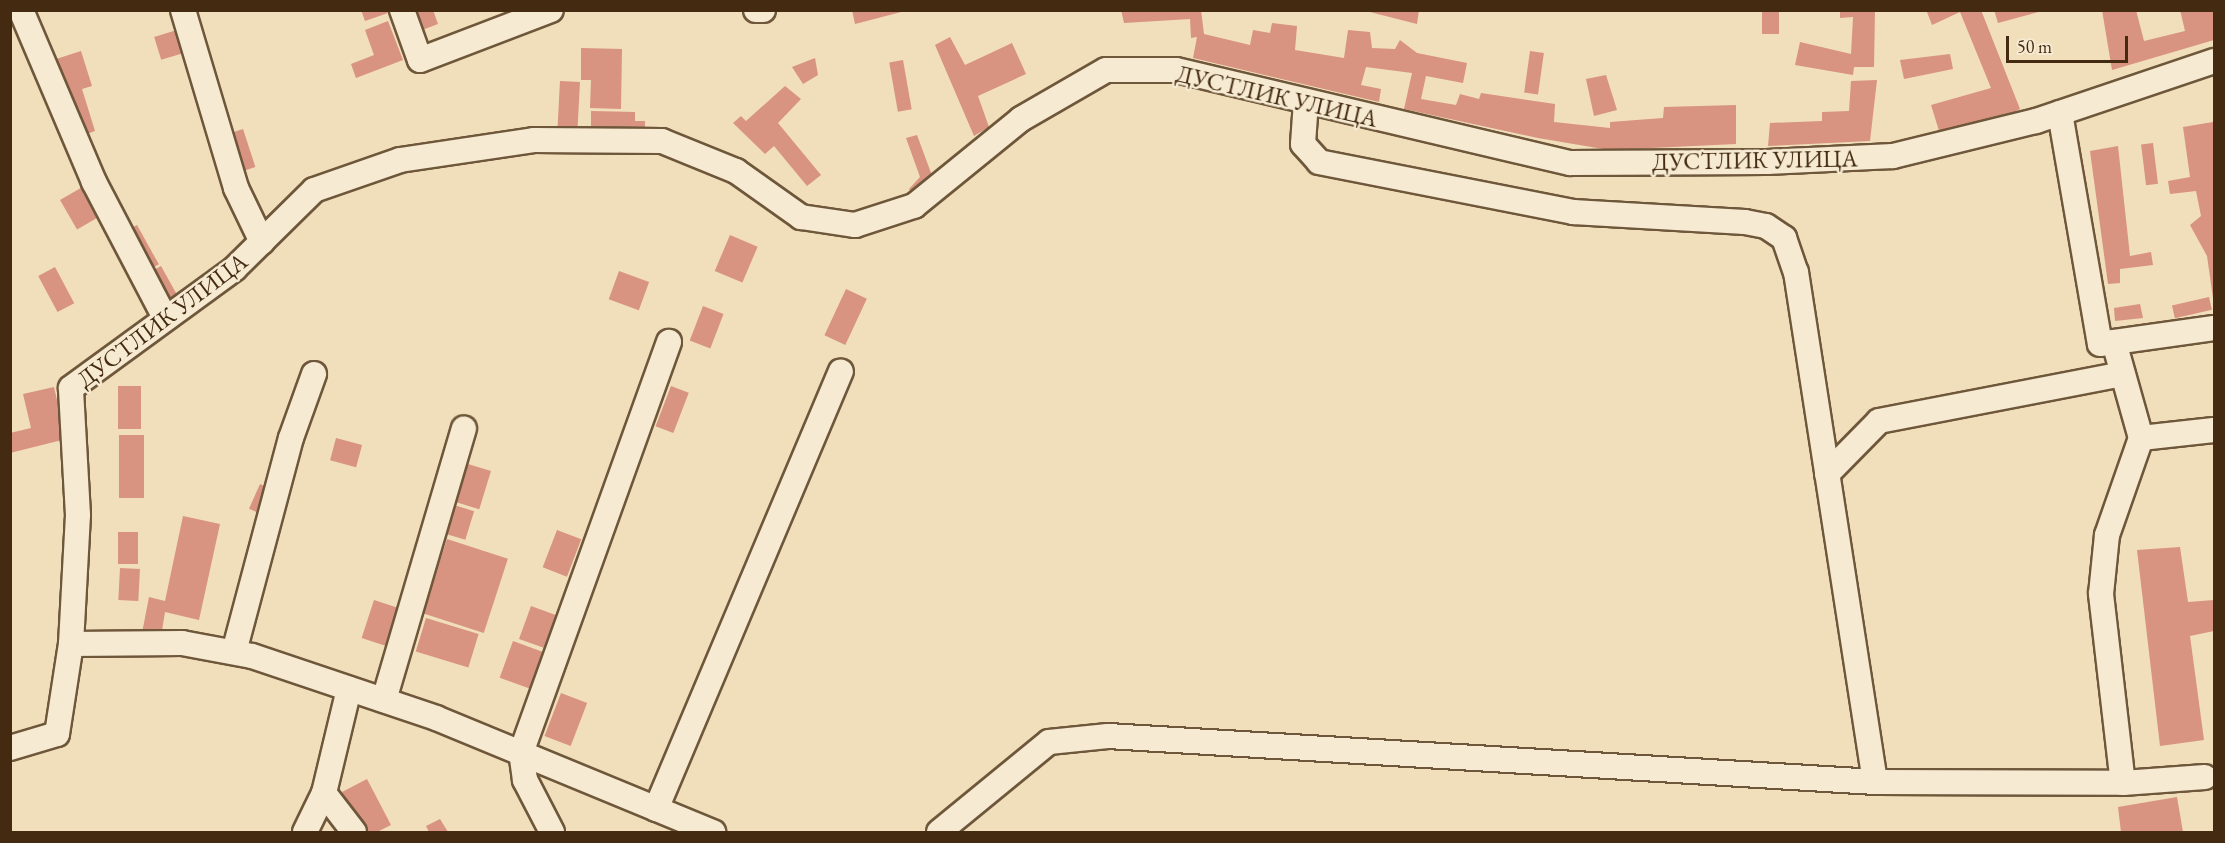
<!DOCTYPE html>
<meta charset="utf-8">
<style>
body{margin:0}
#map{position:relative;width:2225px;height:843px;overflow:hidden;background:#f1deba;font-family:"EB Garamond",serif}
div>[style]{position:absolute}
.building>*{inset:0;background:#d89381;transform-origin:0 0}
.roads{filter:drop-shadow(2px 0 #6e573a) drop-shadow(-2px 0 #6e573a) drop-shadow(0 2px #6e573a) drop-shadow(0 -2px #6e573a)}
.minor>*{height:24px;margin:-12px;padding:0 12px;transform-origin:12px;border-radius:12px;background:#f6ead2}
span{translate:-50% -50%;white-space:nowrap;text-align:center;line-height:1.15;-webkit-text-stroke:5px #f6ead2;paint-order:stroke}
.street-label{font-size:24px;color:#432a10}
.frame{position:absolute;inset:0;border:12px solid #432a10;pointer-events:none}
.scale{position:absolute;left:2006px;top:36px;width:122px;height:27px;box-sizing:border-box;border:3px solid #432a10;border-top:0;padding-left:8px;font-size:18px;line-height:21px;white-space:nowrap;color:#432a10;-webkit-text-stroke:4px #f6ead2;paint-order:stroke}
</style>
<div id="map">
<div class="building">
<div style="clip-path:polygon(361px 10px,387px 10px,388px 13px,365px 21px)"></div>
<div style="clip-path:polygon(409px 10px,433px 10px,438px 24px,417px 32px)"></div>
<div style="clip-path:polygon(852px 10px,905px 10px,905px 11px,855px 24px)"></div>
<div style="clip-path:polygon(1121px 10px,1201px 10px,1204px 34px,1250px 45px,1253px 30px,1270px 33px,1272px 23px,1297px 26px,1295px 50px,1344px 58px,1348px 30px,1370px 32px,1372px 48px,1395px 49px,1400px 40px,1417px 53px,1467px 63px,1463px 83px,1426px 76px,1421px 99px,1456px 105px,1460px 94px,1479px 99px,1481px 93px,1555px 104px,1554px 122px,1610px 128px,1610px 122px,1663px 118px,1664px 107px,1736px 105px,1736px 144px,1609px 150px,1538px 138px,1404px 109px,1412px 73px,1366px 67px,1361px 85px,1381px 89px,1379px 102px,1193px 58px,1197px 37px,1191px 38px,1190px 19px,1124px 23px)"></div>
<div style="clip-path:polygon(1362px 10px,1419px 10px,1417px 24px)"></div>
<div style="left:1762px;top:10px;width:17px;height:24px"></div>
<div style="clip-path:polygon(1840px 10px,1875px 10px,1874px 67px,1854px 67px,1853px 75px,1795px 65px,1800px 42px,1851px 54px,1853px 17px,1840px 18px)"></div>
<div style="clip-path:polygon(1981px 10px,2020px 109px,1996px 122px,1940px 134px,1931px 105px,1991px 88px,1960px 12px,1932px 25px,1927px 12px)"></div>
<div style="clip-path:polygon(1994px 10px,2042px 10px,2042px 11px,1998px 23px)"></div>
<div style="clip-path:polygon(2102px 10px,2136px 10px,2144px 41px,2185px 31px,2180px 10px,2214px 10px,2214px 40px,2112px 70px)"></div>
<div style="clip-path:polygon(388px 21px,403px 60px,356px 78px,351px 64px,374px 55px,365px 30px)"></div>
<div style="left:180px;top:29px;width:24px;height:27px;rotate:73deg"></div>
<div style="clip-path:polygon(950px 37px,965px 65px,1012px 43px,1026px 74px,978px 96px,989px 127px,974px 136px,935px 45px)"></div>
<div style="clip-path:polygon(581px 48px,622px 49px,621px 109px,590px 108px,591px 80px,581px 80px)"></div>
<div style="clip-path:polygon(81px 51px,92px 86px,82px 89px,95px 131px,81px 136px,53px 60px)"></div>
<div style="left:1530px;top:51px;width:14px;height:42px;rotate:8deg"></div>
<div style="clip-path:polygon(1950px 54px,1953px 69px,1904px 79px,1900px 60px)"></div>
<div style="clip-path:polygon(815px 58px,818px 75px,803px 84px,792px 67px)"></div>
<div style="left:903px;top:60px;width:50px;height:14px;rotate:80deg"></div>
<div style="clip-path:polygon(1606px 75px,1617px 110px,1594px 116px,1586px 79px)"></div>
<div style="clip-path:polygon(1877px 80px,1870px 141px,1768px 146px,1770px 123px,1822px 121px,1822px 112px,1849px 111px,1851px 81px)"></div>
<div style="left:560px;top:81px;width:20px;height:49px;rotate:3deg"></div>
<div style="clip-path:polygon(785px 86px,801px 99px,778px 123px,821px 175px,807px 186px,774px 146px,765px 154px,733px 123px,741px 116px,746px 121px)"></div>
<div style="clip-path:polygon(591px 111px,635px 112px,635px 121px,645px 121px,645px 133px,591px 133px)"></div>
<div style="clip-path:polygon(2213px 122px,2214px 298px,2213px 298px,2207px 256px,2190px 225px,2201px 216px,2196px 191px,2170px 194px,2168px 181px,2190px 177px,2183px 127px)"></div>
<div style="left:243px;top:129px;width:40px;height:20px;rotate:72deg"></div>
<div style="clip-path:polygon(917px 135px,934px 181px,914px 198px,909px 189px,920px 177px,906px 138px)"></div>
<div style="left:2153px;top:143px;width:41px;height:12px;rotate:83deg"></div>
<div style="clip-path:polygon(2118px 146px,2130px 256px,2151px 252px,2153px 265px,2120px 269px,2120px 283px,2108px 284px,2090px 151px)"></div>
<div style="left:86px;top:185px;width:34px;height:30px;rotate:60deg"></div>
<div style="left:137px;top:225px;width:45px;height:15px;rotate:61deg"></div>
<div style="left:730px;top:235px;width:30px;height:39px;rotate:23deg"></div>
<div style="left:161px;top:266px;width:47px;height:17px;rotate:61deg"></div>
<div style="left:55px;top:267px;width:41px;height:19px;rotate:62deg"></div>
<div style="left:619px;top:271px;width:32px;height:30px;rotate:20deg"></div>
<div style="left:846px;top:289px;width:23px;height:51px;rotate:25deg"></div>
<div style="left:2209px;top:297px;width:13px;height:38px;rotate:77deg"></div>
<div style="clip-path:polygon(2140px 304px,2143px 318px,2115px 321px,2114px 308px)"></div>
<div style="left:703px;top:306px;width:22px;height:37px;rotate:21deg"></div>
<div style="left:118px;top:386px;width:23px;height:43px"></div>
<div style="left:671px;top:386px;width:19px;height:43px;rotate:21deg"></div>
<div style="clip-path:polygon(54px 387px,66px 439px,10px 453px,10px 433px,31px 428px,23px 394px)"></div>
<div style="left:119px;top:435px;width:25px;height:63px"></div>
<div style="left:336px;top:438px;width:27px;height:23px;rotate:15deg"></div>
<div style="left:468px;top:464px;width:24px;height:40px;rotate:17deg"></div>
<div style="left:260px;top:484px;width:12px;height:27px;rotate:24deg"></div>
<div style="left:454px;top:505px;width:21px;height:30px;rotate:17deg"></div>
<div style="clip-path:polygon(183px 516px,220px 524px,199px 620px,165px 612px,161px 637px,142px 633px,149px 597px,165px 601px)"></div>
<div style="left:557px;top:530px;width:26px;height:40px;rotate:21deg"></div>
<div style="left:118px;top:532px;width:20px;height:32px"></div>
<div style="left:447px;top:539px;width:64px;height:78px;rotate:18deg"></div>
<div style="clip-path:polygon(2180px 547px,2188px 602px,2214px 600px,2214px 631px,2190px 636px,2204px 740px,2160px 746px,2137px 550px)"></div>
<div style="left:120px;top:568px;width:20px;height:32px;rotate:3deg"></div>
<div style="left:374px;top:600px;width:29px;height:40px;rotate:18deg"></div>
<div style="left:531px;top:606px;width:27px;height:35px;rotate:20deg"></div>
<div style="left:426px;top:618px;width:55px;height:35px;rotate:17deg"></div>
<div style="left:513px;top:641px;width:37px;height:39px;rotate:20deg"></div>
<div style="left:561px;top:693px;width:28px;height:46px;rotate:21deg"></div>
<div style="clip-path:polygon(367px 779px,391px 825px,377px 832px,364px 832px,342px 792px)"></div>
<div style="clip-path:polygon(2177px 797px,2183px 832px,2121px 832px,2118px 807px)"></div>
<div style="clip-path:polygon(440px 819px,448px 832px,429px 832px,426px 826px)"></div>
</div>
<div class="roads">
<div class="minor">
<div style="left:21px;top:10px;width:187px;rotate:67deg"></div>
<div style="left:94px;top:182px;width:153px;rotate:62.4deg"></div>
<div style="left:183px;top:10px;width:186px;rotate:73.4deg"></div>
<div style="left:236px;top:188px;width:60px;rotate:64.3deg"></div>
<div style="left:402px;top:10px;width:53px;rotate:70.2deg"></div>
<div style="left:420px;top:60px;width:140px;rotate:-20.9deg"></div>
<div style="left:756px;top:10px;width:7px"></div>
<div style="left:1306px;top:101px;width:43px;rotate:94deg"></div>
<div style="left:1303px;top:144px;width:24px;rotate:48deg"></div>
<div style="left:1319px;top:162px;width:259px;rotate:11.1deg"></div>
<div style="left:1573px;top:212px;width:172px;rotate:3.3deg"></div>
<div style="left:1745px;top:222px;width:21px;rotate:11deg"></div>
<div style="left:1766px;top:226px;width:22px;rotate:34deg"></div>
<div style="left:1784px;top:238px;width:36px;rotate:71deg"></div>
<div style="left:1796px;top:272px;width:516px;rotate:81.19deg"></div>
<div style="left:2060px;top:113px;width:234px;rotate:80.2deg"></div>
<div style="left:2100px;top:344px;width:115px;rotate:-8deg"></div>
<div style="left:2114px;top:342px;width:100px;rotate:74.3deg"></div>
<div style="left:2141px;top:438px;width:103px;rotate:109.3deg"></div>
<div style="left:2107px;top:535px;width:59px;rotate:95.8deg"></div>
<div style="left:2101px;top:594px;width:190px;rotate:83.4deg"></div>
<div style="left:2141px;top:438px;width:73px;rotate:-6.3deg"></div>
<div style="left:1827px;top:474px;width:74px;rotate:-45.5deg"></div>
<div style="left:1879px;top:421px;width:248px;rotate:-10.9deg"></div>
<div style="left:71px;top:644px;width:111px;rotate:-0.5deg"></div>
<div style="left:182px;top:643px;width:71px;rotate:10.5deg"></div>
<div style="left:252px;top:656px;width:194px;rotate:18.6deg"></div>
<div style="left:436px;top:718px;width:300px;rotate:22.4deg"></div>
<div style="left:234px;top:652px;width:221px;rotate:-75.1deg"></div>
<div style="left:291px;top:438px;width:68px;rotate:-70.2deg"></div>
<div style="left:384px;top:700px;width:283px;rotate:-73.6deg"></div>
<div style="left:10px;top:748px;width:49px;rotate:-16.6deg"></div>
<div style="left:57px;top:734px;width:91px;rotate:-81.2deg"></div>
<div style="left:71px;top:644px;width:129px;rotate:-86.9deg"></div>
<div style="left:78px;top:515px;width:127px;rotate:-93.2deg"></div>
<div style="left:71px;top:388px;width:202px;rotate:-36.1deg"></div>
<div style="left:234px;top:269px;width:112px;rotate:-44.6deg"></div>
<div style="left:314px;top:190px;width:91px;rotate:-19.2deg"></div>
<div style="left:400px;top:160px;width:135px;rotate:-8.5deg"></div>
<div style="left:534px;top:140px;width:128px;rotate:0.4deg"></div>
<div style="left:662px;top:141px;width:80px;rotate:22.1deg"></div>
<div style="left:736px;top:171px;width:80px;rotate:35.3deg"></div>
<div style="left:801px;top:217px;width:55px;rotate:8.4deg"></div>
<div style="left:855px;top:225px;width:62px;rotate:-17.9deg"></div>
<div style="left:914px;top:206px;width:138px;rotate:-39.1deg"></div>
<div style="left:1021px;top:119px;width:98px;rotate:-30deg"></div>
<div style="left:1106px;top:70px;width:70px"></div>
<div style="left:1176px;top:70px;width:405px;rotate:13.3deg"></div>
<div style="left:1570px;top:163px;width:197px;rotate:-0.3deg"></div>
<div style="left:1767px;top:162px;width:126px;rotate:-2.7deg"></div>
<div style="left:1893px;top:156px;width:147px;rotate:-13.8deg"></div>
<div style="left:2036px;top:121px;width:188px;rotate:-18.6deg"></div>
<div style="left:324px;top:793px;width:49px;rotate:52.4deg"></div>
<div style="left:656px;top:809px;width:475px;rotate:-67.1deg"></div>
<div style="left:305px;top:832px;width:43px;rotate:-64deg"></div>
<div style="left:324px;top:793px;width:107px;rotate:-76.5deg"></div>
<div style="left:552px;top:832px;width:59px;rotate:-117.4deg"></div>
<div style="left:525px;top:780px;width:27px;rotate:-98deg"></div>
<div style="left:521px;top:753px;width:437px;rotate:-70.2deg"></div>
<div style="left:939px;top:832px;width:142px;rotate:-39.3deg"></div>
<div style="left:1049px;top:742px;width:59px;rotate:-5.8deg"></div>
<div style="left:1108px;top:736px;width:768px;rotate:3.43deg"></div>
<div style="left:1875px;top:782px;width:248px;rotate:0.2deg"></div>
<div style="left:2123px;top:783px;width:82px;rotate:-4.2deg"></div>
</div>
</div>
<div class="street-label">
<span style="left:1277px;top:96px;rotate:13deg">ДУСТЛИК УЛИЦА</span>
<span style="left:1755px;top:160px;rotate:-1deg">ДУСТЛИК УЛИЦА</span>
<span style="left:162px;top:320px;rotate:-37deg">ДУСТЛИК УЛИЦА</span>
</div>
<div class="frame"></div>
<div class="scale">50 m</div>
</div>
